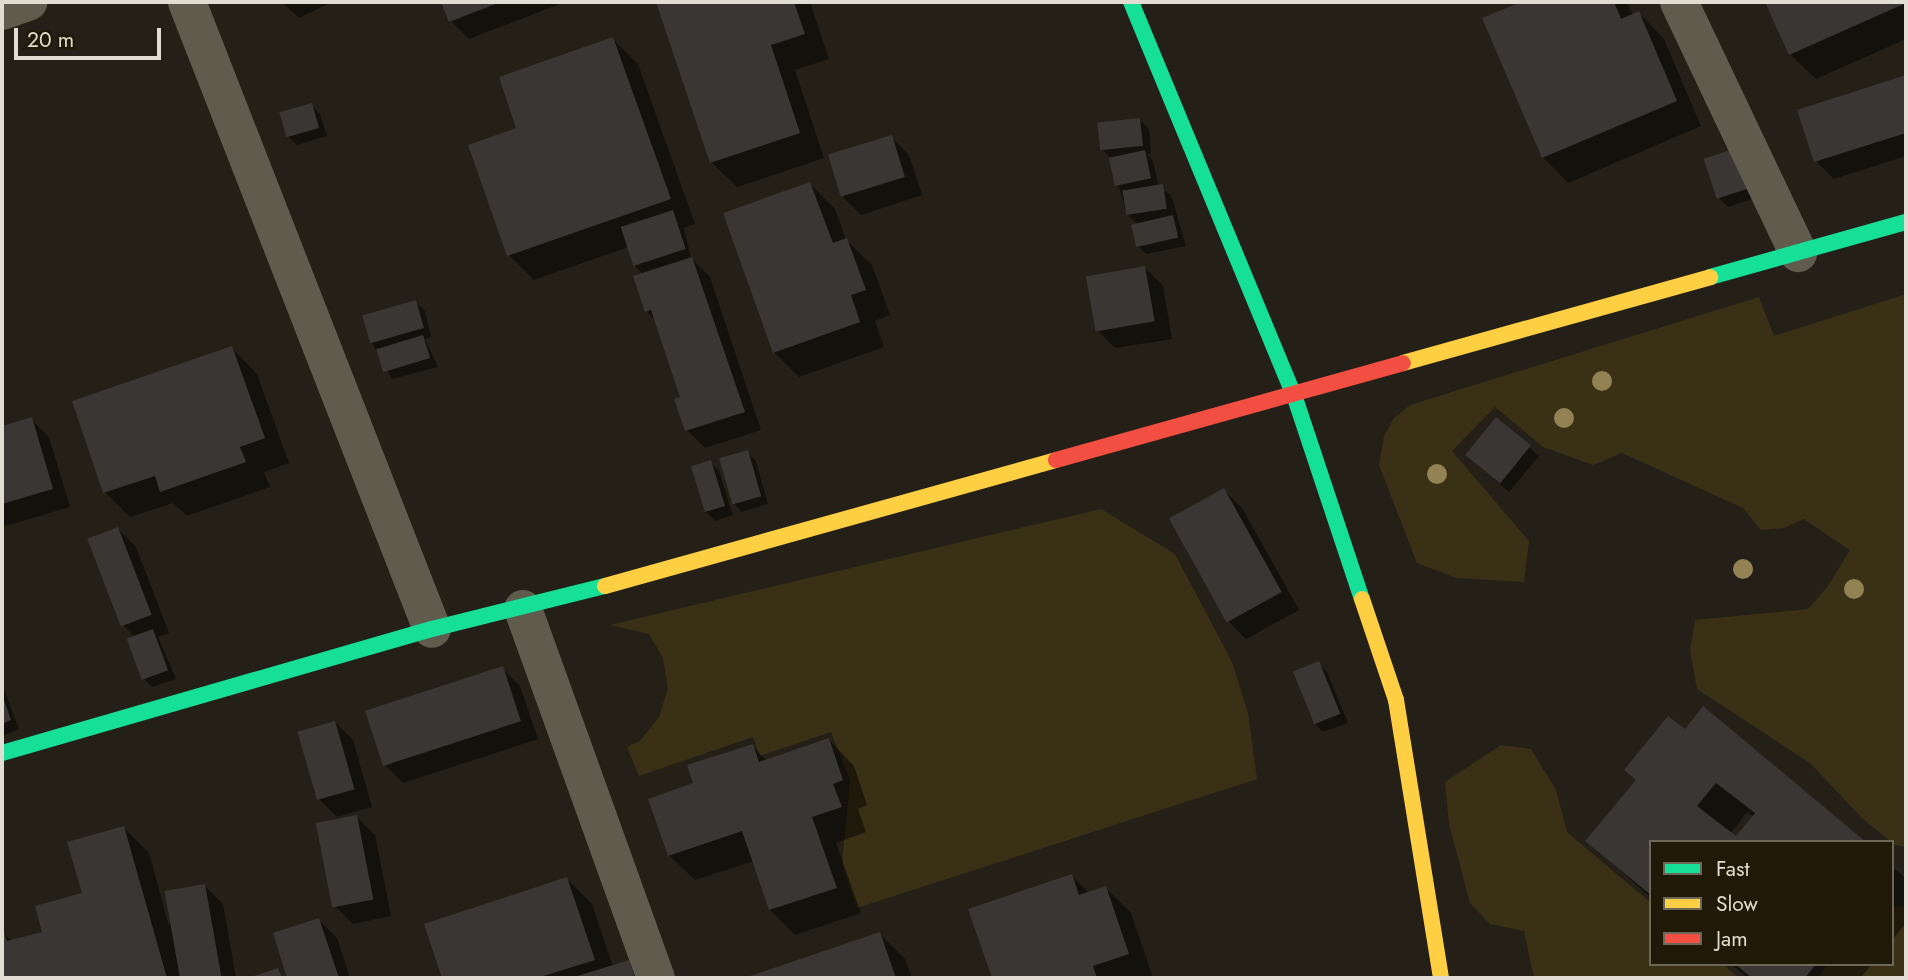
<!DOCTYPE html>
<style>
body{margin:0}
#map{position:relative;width:1908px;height:980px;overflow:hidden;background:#242017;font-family:Jost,sans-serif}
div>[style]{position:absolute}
.green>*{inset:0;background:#3a3016}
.shadow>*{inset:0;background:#0007}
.building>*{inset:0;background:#393634;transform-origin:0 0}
.street>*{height:38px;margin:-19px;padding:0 19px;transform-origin:19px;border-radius:19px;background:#5f5b4d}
.fast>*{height:16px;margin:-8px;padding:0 8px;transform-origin:8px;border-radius:8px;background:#16e098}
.slow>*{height:16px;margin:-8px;padding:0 8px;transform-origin:8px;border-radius:8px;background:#ffcf43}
.jam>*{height:16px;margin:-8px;padding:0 8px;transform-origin:8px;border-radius:8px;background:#f24e42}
.trees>*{width:20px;height:20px;margin:-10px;border-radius:50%;background:#938254}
span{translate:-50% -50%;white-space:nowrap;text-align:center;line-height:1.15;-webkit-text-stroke:7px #201908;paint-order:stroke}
.frame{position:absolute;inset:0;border:4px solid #e1ddd2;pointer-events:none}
.legend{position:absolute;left:1649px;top:840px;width:245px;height:126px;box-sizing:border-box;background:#201908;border:2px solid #6d6759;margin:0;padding:9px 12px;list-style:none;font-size:21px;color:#e1ddd2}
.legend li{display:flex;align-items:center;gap:14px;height:35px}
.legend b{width:35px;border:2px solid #6d6759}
.scale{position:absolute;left:14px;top:28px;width:147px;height:32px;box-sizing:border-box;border:4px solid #e1ddd2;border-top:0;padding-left:9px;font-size:21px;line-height:24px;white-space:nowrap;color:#e1ddd2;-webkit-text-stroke:5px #201908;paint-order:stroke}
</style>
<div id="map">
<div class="green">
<div style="clip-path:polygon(1906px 294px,1906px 847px,1895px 845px,1862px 818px,1810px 763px,1697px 689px,1690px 651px,1695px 620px,1808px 609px,1828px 586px,1850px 550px,1804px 519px,1784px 528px,1761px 530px,1743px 508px,1622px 453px,1593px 465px,1543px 447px,1495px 407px,1452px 451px,1529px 541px,1524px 582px,1456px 578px,1417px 563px,1379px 465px,1384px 436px,1394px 418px,1410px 405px,1759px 297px,1774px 336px)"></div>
<div style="clip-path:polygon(1101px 509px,1175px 554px,1232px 662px,1248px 713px,1257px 779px,857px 908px,842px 864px,850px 780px,831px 732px,760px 756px,753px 737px,639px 776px,627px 747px,640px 741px,659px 717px,668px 688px,663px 658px,649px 634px,610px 625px)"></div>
<div style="clip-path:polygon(1501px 745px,1531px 749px,1556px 790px,1567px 832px,1651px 903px,1651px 964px,1722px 964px,1739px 978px,1534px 978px,1524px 931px,1490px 924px,1470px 903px,1449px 824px,1445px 782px)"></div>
<div style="clip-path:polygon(1892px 906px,1906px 907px,1906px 978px,1817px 978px,1829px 964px,1892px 964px)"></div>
</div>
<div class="shadow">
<div style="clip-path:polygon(282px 2px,332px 2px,299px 18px)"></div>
<div style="clip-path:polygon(443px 2px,565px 2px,469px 39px,451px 21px)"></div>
<div style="clip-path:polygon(657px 2px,810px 2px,829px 59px,795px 70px,824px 158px,737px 187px,711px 162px)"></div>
<div style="clip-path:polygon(1525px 2px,1627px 2px,1633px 16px,1639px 13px,1664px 39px,1701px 126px,1568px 183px,1543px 157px,1484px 19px)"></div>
<div style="clip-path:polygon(1767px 2px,1906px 2px,1906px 39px,1816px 79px,1790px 54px)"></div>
<div style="clip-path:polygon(613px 39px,638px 64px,695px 224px,684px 228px,691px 258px,710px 277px,761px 430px,705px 448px,687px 430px,683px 399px,657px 322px,646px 311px,644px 275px,633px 264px,628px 247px,534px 280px,509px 255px,519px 129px)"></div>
<div style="clip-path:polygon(1906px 77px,1906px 156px,1834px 179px,1816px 161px,1799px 111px)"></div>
<div style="clip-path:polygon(311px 105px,320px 114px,327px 136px,297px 145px,288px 136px)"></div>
<div style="clip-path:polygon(1140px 120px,1149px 129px,1151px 154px,1147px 154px,1153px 161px,1159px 187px,1171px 195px,1186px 246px,1146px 254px,1137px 245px,1137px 224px,1127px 214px,1110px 157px,1101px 148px)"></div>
<div style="clip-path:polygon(891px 137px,909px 155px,922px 195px,861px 215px,843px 197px)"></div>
<div style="clip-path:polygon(1736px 150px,1758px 197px,1728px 207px,1719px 198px)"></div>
<div style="clip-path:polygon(810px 184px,835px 209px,846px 240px,872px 265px,890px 315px,875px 321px,884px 347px,799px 377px,774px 352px)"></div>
<div style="clip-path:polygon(1145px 268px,1163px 286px,1172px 339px,1115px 348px,1097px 330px)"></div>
<div style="clip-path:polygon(416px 302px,425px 311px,431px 337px,425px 339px,438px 367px,392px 379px,371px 341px)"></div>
<div style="clip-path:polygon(232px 348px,257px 374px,289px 463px,264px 472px,270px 487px,187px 516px,173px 503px,130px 517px,105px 492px)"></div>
<div style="clip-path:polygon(31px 419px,49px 437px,70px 507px,2px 527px,2px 427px)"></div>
<div style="clip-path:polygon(1497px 419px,1539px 456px,1509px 492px,1476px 464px)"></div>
<div style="clip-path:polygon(747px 452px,756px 461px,768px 504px,742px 512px,733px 503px)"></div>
<div style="clip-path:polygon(710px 462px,719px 471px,733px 515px,715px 521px,706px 512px)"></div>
<div style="clip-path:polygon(1224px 490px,1242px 508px,1299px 610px,1246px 639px,1228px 621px)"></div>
<div style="clip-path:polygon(118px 529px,136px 547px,169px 633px,158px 637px,176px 679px,152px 687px,143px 678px,135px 637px,123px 625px)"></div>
<div style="clip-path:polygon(1318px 663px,1327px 672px,1348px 723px,1323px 732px,1314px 723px)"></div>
<div style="clip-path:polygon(502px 668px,520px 686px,538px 739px,403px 783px,385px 765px)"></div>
<div style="clip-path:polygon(2px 684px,19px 729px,2px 736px)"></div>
<div style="clip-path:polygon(335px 722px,353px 740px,372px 807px,337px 817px,319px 799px)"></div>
<div style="clip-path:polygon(evenodd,1685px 731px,1864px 842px,1651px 842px,1651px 898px,1588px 841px,1637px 781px,1626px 770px,1685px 731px,1747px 812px,1754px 817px,1737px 839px,1730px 834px,1747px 812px)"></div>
<div style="clip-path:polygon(829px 740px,854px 766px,867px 805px,858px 809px,866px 832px,836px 843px,861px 913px,795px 935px,770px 910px,754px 861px,695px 880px,669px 855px,695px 785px,752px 746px,767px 761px)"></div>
<div style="clip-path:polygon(357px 817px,375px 835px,391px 916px,353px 924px,335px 906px)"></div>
<div style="clip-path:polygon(124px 828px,149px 853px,169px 926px,205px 886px,223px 904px,236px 978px,2px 978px,2px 932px,13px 942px,44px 933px,84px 894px)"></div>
<div style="clip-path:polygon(1892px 866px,1906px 879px,1906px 923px,1892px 940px)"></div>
<div style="clip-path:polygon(1072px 876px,1089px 893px,1106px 888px,1131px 913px,1153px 978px,993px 978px,970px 910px)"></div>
<div style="clip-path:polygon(567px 879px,592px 904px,613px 967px,629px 962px,645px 978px,444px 978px,426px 925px)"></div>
<div style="clip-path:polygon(319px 920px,337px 938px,350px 978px,289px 978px,275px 934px)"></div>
<div style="clip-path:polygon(880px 934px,905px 959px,912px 978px,748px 978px)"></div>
<div style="clip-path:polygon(1731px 964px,1872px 964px,1860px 978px,1748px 978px)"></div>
</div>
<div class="building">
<div style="clip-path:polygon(441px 2px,501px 2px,449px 22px)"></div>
<div style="clip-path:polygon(656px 2px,794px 2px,805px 34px,771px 45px,800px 133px,710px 163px)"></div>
<div style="clip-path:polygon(1521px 2px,1614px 2px,1621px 19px,1639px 11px,1677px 101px,1542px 158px,1482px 18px)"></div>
<div style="clip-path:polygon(1765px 2px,1906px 2px,1906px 3px,1789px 55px)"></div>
<div style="clip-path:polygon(613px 37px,671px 199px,507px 256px,468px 145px,516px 128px,499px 77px)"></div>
<div style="clip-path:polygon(1906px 75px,1906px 133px,1814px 162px,1797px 110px)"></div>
<div style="left:312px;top:103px;width:26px;height:34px;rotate:74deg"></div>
<div style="left:1140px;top:118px;width:28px;height:43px;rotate:84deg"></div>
<div style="left:892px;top:135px;width:44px;height:67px;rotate:73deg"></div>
<div style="left:1737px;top:148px;width:42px;height:35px;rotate:72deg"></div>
<div style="left:1145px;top:150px;width:29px;height:37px;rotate:78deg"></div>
<div style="clip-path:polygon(810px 182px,833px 243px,847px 238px,866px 290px,851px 295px,860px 322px,773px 353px,723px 213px)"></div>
<div style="left:1163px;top:184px;width:25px;height:41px;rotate:81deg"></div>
<div style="left:673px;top:210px;width:41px;height:55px;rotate:72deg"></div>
<div style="left:1173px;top:215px;width:23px;height:43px;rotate:77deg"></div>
<div style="clip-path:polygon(692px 257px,745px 412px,685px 431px,674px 399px,680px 397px,651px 310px,645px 312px,633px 276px)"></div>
<div style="left:1145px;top:266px;width:56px;height:60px;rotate:80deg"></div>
<div style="left:416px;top:300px;width:29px;height:56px;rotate:74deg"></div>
<div style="left:423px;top:335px;width:24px;height:49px;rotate:73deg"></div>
<div style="clip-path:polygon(232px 346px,265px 438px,240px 447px,246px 462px,160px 492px,155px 476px,103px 493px,72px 401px)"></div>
<div style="clip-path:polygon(32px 417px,53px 489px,2px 504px,2px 426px)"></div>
<div style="left:1496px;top:417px;width:45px;height:49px;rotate:39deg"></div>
<div style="left:748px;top:450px;width:48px;height:30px;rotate:74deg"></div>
<div style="left:711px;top:460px;width:48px;height:21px;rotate:73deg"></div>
<div style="left:1224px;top:488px;width:119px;height:63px;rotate:61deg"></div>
<div style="left:118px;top:527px;width:94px;height:33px;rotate:69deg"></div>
<div style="left:153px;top:629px;width:44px;height:28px;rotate:70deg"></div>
<div style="left:1319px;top:661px;width:57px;height:28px;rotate:68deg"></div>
<div style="left:503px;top:666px;width:58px;height:145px;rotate:72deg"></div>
<div style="clip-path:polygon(2px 694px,11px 720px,2px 724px)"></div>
<div style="clip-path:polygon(evenodd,1703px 706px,1866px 842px,1651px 842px,1651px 895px,1585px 841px,1636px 780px,1624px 770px,1668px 716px,1685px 729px,1703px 706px,1716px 783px,1755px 813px,1736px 836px,1697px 806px,1716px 783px)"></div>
<div style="left:335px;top:721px;width:71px;height:39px;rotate:74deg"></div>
<div style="clip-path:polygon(829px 738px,843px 780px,833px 784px,842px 807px,812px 817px,837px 888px,769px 910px,742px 831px,668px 856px,648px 799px,693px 783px,687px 765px,753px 744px,759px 762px)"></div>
<div style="left:357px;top:815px;width:86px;height:42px;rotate:79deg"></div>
<div style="clip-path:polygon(124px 826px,167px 978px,2px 978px,2px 926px,7px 941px,42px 932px,35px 906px,82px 893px,67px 842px)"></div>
<div style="clip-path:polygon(1072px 874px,1079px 895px,1106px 886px,1129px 954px,1093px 966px,1097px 978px,992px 978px,968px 909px)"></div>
<div style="clip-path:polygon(567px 877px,595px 960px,537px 978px,442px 978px,424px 924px)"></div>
<div style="left:205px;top:884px;width:95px;height:41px;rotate:80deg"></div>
<div style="clip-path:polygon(319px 918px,339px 978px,287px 978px,273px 933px)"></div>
<div style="clip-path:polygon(880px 932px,896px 978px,744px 978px)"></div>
<div style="clip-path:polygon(629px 960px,635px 978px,571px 978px)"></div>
<div style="clip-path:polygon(1735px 964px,1816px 964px,1805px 978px,1752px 978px)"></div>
<div style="clip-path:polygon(278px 968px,282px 978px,248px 978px)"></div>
</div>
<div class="street">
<div style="left:187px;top:2px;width:673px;rotate:68.66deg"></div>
<div style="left:1679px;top:2px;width:278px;rotate:64.6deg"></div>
<div style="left:2px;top:11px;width:28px;rotate:-19deg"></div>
<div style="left:523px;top:609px;width:392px;rotate:70.2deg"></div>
</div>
<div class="fast">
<div style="left:1131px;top:2px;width:425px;rotate:67.5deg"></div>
<div style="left:1294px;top:395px;width:215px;rotate:71.6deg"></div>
<div style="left:1710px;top:277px;width:204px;rotate:-15.7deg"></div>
<div style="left:2px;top:753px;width:448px;rotate:-16.1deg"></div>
<div style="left:432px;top:629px;width:178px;rotate:-14deg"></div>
</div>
<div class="slow">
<div style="left:1403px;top:363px;width:319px;rotate:-15.6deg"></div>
<div style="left:605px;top:586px;width:468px;rotate:-15.6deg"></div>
<div style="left:1362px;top:599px;width:107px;rotate:71.4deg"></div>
<div style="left:1396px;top:700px;width:282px;rotate:80.8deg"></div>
</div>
<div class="jam">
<div style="left:1056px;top:460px;width:360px;rotate:-15.6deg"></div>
</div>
<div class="trees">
<div style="left:1602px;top:381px"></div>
<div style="left:1564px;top:418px"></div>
<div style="left:1437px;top:474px"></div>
<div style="left:1743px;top:569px"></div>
<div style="left:1854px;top:589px"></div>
</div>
<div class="frame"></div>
<ul class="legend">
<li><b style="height:9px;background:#16e098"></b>Fast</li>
<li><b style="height:9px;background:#ffcf43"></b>Slow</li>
<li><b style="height:9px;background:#f24e42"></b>Jam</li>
</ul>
<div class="scale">20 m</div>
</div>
